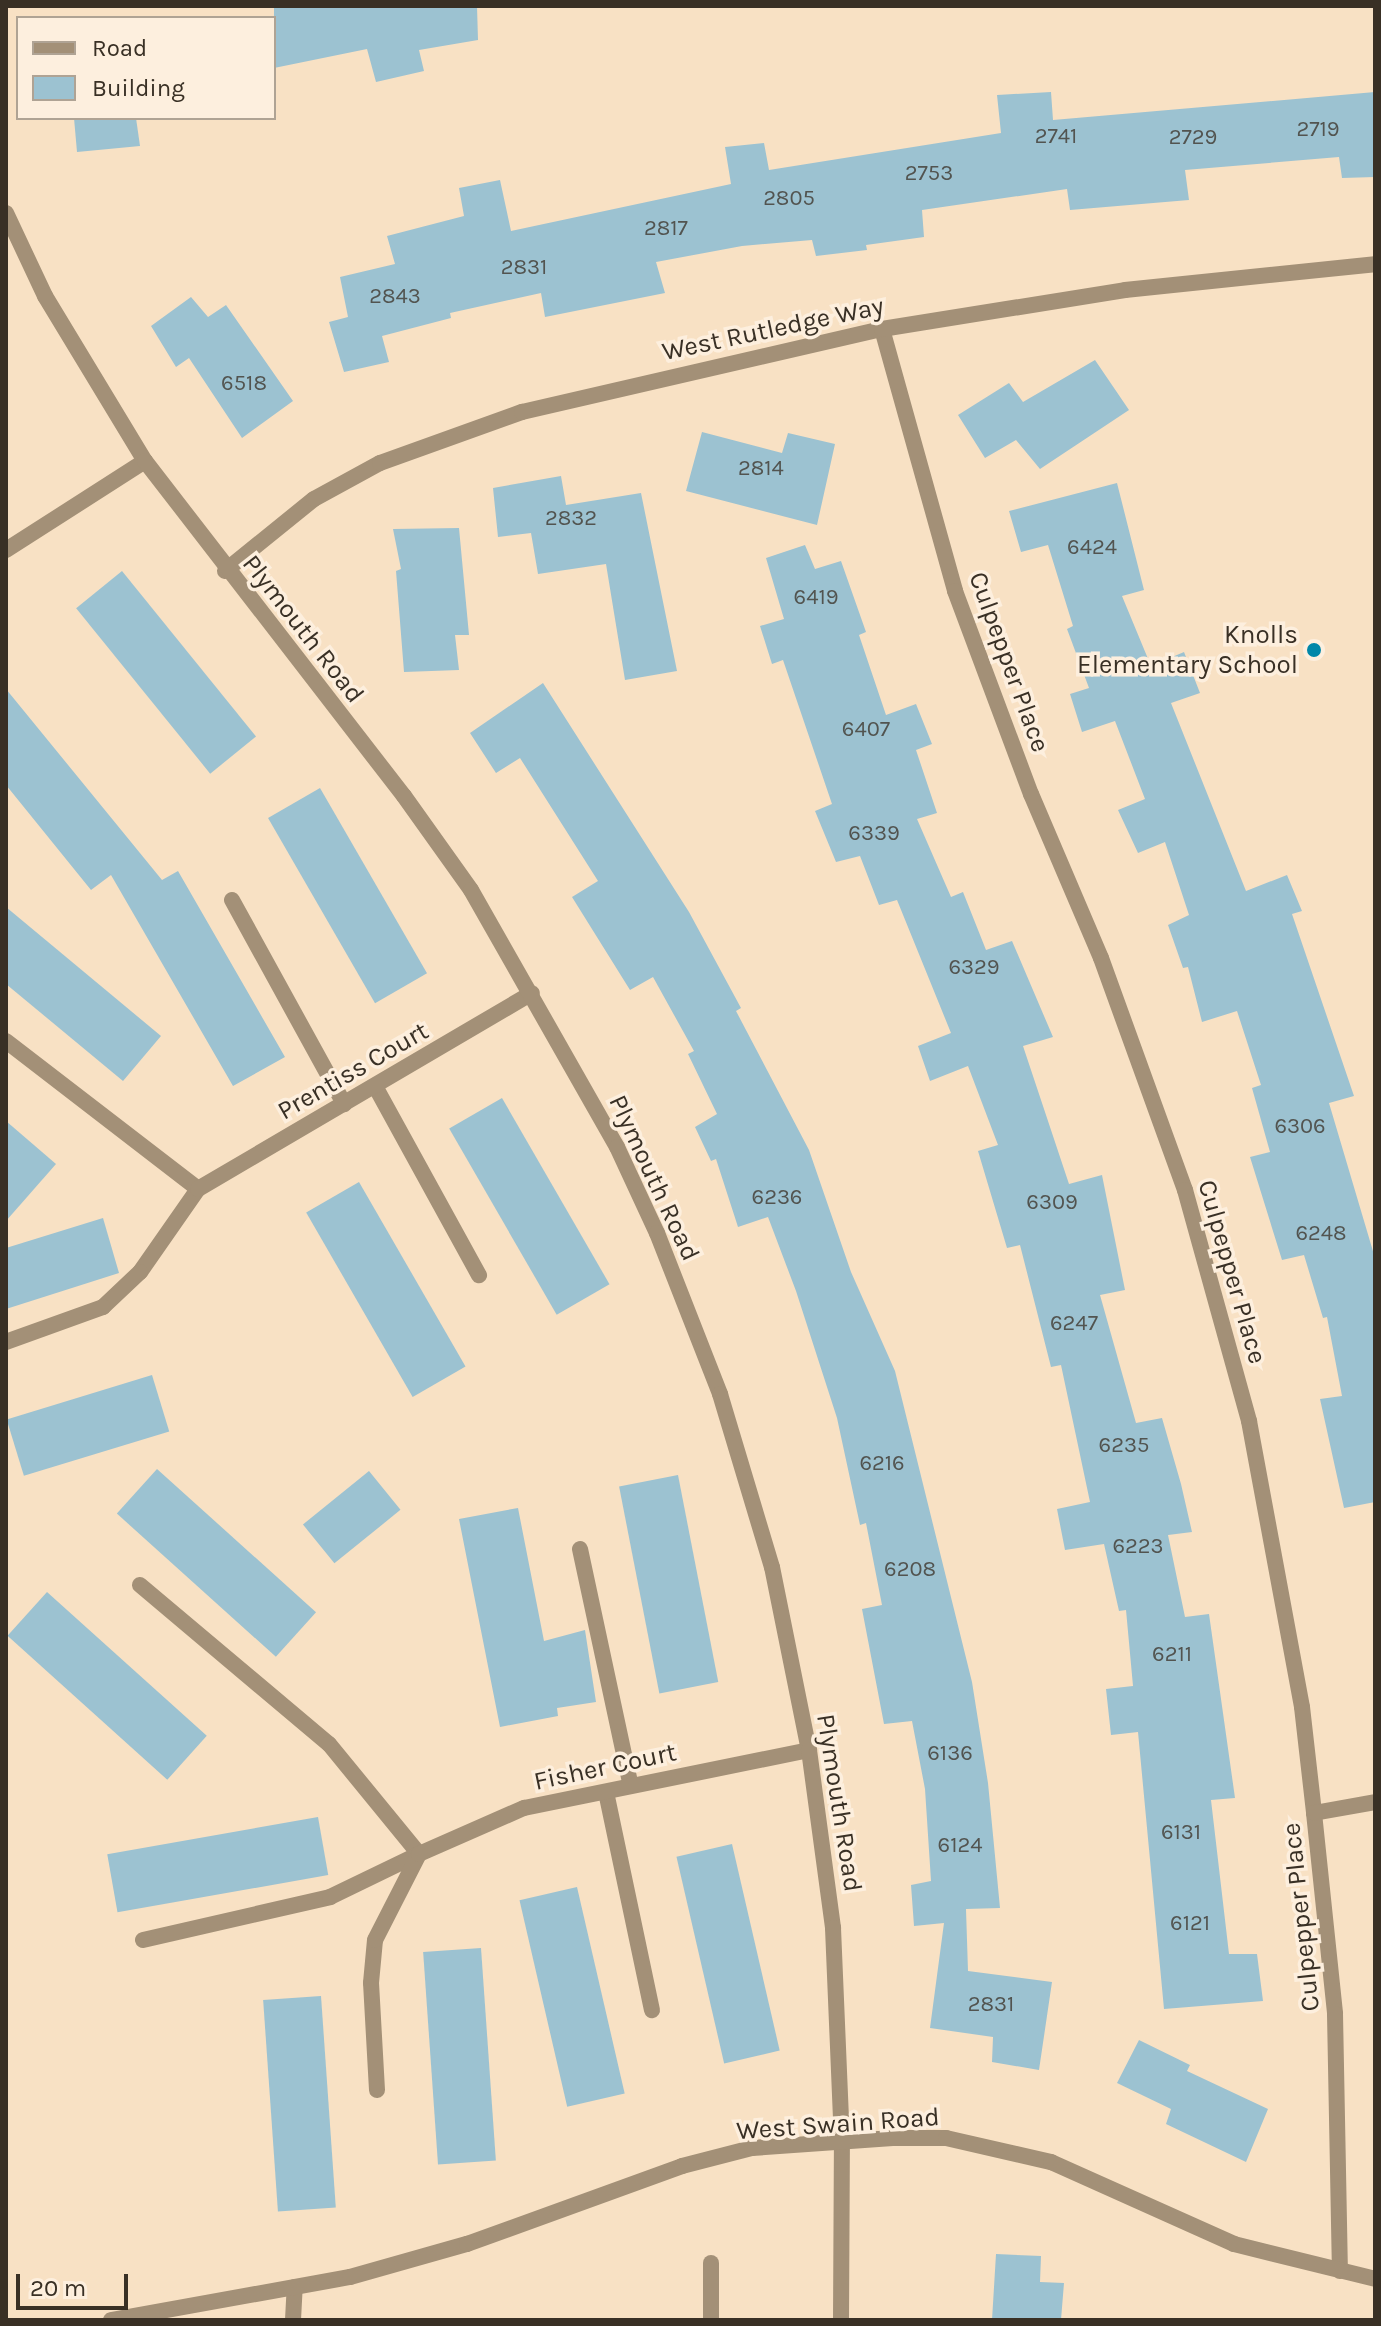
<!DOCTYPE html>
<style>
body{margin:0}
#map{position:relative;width:1381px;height:2326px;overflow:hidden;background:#f8e1c4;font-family:Karla,sans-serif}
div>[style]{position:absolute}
.building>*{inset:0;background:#9cc2d1;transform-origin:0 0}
.service>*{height:16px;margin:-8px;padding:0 8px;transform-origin:8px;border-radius:8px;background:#a39077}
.minor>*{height:16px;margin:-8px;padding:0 8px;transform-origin:8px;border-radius:8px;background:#a39077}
.tertiary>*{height:16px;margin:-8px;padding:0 8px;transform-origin:8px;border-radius:8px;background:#a39077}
.dots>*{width:22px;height:22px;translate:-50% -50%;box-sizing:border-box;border:4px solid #fdefde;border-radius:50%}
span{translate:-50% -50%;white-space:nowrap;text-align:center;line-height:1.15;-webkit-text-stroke:7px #fdefde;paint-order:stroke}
.number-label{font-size:22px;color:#525450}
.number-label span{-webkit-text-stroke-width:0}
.street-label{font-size:26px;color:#393025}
.poi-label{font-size:26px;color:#393025}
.right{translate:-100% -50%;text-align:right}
.frame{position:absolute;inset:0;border:8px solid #393025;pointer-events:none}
.legend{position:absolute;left:16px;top:16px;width:260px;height:104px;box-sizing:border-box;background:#fdefde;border:2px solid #afa394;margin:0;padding:10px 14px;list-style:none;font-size:24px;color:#393025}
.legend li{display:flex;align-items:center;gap:16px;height:40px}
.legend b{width:40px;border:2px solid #afa394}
.scale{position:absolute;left:16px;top:2274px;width:112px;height:36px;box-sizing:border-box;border:4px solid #393025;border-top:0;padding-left:10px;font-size:24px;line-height:28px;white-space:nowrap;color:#393025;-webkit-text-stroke:6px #fdefde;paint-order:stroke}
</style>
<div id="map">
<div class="building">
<div style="clip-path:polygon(274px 6px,477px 6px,478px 40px,419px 50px,424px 71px,376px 82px,367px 49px,274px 68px)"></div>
<div style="clip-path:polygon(1051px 92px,1053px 120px,1375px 92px,1375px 177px,1342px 178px,1339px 157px,1185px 170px,1189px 200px,1070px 210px,1067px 189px,922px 210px,924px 237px,866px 245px,867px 250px,816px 256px,812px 240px,742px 246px,656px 262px,665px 293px,545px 317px,541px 293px,450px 313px,451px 318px,382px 336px,389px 362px,344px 372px,329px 322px,348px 317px,340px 277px,395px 264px,387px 236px,464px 216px,459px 188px,500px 180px,511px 231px,731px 184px,725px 147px,764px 143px,769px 170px,1001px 133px,997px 95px)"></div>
<div style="clip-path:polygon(74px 118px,136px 118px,140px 146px,77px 152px)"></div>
<div style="clip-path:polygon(191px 297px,208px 317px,226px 305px,293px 401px,242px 438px,189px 358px,176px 367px,151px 326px)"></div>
<div style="clip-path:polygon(1095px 360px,1129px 410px,1040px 469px,1016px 440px,985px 458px,958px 415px,1009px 383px,1023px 402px)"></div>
<div style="clip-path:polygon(702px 432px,782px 453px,788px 433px,835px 444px,817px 525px,686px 491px)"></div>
<div style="clip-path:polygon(561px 476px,566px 505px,641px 493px,677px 671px,625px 680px,606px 564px,538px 574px,531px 533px,498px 537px,493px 488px)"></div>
<div style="clip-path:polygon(1117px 483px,1144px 590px,1122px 596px,1151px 666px,1184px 652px,1200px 693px,1171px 703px,1246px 891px,1287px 875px,1302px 911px,1292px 914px,1354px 1096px,1329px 1103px,1375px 1258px,1375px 1502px,1344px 1508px,1320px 1399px,1342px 1396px,1327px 1317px,1323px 1318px,1304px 1255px,1282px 1260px,1250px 1157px,1270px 1152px,1252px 1088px,1261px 1085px,1237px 1011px,1202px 1022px,1188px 967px,1183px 968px,1168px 925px,1189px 915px,1165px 842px,1138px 853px,1118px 810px,1145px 799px,1115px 721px,1082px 732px,1070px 694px,1089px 688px,1067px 629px,1073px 626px,1048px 545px,1021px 552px,1009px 511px)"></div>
<div style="clip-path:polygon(459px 528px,469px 635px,455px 635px,459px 670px,404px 672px,396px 571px,401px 569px,393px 529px)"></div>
<div style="clip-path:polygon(805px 545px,815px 569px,841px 561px,866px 632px,859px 635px,886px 715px,916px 704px,932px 744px,916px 750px,937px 813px,917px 819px,951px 897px,963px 892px,986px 950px,1012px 941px,1053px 1037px,1023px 1046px,1069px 1184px,1102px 1175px,1125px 1290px,1100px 1295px,1136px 1423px,1162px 1418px,1181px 1484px,1192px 1532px,1168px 1535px,1185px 1617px,1209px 1614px,1235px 1798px,1211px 1800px,1229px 1954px,1257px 1954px,1263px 2001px,1164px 2009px,1138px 1732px,1111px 1735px,1106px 1689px,1133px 1686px,1126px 1610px,1119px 1611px,1104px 1544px,1065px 1550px,1057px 1509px,1090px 1502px,1061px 1365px,1051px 1367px,1020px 1245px,1007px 1248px,978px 1151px,998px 1145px,968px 1066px,930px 1081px,918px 1046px,951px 1033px,897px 900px,879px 905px,860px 856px,836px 862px,815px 811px,832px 804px,783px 660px,772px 664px,760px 626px,784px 619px,766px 558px)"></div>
<div style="left:122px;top:571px;width:213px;height:59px;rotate:51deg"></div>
<div style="clip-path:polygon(543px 683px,689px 912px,741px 1008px,736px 1011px,809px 1150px,851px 1272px,895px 1371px,972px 1682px,988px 1783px,1000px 1908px,966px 1909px,968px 1971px,1052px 1982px,1039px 2070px,992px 2062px,993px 2037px,930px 2028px,944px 1923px,914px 1926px,911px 1885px,931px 1881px,925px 1789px,912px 1721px,884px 1724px,862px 1609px,882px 1605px,866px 1523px,860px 1525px,837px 1418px,796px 1291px,768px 1217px,738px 1227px,716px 1159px,711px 1161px,695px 1127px,717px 1114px,688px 1054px,694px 1051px,653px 977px,630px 990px,572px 897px,598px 881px,520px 758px,496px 773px,470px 733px)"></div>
<div style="clip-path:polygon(6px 689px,162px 880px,178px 871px,285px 1057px,233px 1086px,111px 875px,91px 890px,6px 785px)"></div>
<div style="left:320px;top:788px;width:214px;height:60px;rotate:60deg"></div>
<div style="clip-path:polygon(6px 907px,161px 1036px,123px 1081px,6px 984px)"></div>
<div style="left:502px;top:1098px;width:215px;height:61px;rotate:60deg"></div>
<div style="clip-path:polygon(6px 1121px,56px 1164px,6px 1221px)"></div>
<div style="left:359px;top:1182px;width:213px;height:61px;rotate:60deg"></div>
<div style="clip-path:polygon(103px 1218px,119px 1273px,6px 1309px,6px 1248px)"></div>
<div style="left:152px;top:1375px;width:59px;height:152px;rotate:73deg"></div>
<div style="left:157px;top:1469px;width:214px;height:60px;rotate:42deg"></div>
<div style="left:369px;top:1471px;width:50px;height:85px;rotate:51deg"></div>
<div style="left:678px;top:1475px;width:211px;height:60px;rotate:79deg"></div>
<div style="clip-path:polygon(518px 1508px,544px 1641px,585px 1630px,596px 1702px,557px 1708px,558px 1716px,500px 1727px,459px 1519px)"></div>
<div style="left:47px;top:1592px;width:215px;height:59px;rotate:42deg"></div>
<div style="left:318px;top:1817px;width:59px;height:214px;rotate:80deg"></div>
<div style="left:732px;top:1844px;width:212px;height:57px;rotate:77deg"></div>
<div style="left:577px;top:1887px;width:212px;height:59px;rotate:77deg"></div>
<div style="left:481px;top:1948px;width:213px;height:58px;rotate:86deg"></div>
<div style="left:321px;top:1996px;width:212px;height:58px;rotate:86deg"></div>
<div style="clip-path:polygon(1139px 2040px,1190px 2065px,1187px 2071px,1268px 2109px,1246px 2162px,1166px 2124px,1171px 2109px,1117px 2083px)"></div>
<div style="clip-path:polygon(996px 2254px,1041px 2256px,1040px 2282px,1064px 2283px,1061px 2320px,992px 2320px)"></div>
</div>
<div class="service">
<div style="left:232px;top:900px;width:233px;rotate:61.2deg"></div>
<div style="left:6px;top:1041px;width:242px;rotate:37.6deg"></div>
<div style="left:198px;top:1189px;width:101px;rotate:124.9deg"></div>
<div style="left:140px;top:1272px;width:51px;rotate:136.6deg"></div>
<div style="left:103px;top:1307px;width:103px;rotate:160.2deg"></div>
<div style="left:375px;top:1086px;width:216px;rotate:61.2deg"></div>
<div style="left:580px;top:1549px;width:242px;rotate:77.9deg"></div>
<div style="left:140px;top:1585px;width:247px;rotate:40.1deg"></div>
<div style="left:329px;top:1744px;width:142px;rotate:50.7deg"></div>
<div style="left:606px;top:1792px;width:223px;rotate:78.1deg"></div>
<div style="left:143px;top:1940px;width:192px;rotate:-12.9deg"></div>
<div style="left:330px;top:1897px;width:99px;rotate:-25.8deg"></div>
<div style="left:377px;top:2090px;width:107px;rotate:-93.2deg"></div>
<div style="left:371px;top:1983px;width:43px;rotate:-84.7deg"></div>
<div style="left:375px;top:1940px;width:97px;rotate:-62.9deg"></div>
<div style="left:293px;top:2320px;width:33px;rotate:-87deg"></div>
<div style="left:711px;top:2320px;width:57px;rotate:-90deg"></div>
</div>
<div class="minor">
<div style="left:882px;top:329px;width:272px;rotate:74.4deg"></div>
<div style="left:955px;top:591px;width:217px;rotate:69.5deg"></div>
<div style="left:1031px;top:794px;width:178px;rotate:66.9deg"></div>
<div style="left:1101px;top:958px;width:247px;rotate:70.1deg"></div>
<div style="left:1185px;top:1190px;width:240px;rotate:74.5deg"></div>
<div style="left:1249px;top:1421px;width:291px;rotate:79.5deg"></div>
<div style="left:1302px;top:1707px;width:107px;rotate:83.5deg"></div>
<div style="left:1314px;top:1813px;width:202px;rotate:84deg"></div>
<div style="left:1335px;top:2014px;width:257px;rotate:88.9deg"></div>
<div style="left:6px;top:550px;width:165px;rotate:-32.6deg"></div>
<div style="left:225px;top:571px;width:114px;rotate:-39deg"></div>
<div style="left:314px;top:499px;width:75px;rotate:-28.6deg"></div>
<div style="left:380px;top:463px;width:151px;rotate:-19.8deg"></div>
<div style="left:522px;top:412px;width:369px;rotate:-13deg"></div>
<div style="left:882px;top:329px;width:246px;rotate:-9.1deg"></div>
<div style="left:1125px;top:290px;width:251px;rotate:-5.9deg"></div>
<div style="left:198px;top:1189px;width:387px;rotate:-30.4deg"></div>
<div style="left:1314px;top:1813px;width:62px;rotate:-10.2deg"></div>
<div style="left:419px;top:1854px;width:115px;rotate:-23.7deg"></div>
<div style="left:524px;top:1808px;width:291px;rotate:-11.5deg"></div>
<div style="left:841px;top:2320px;width:178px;rotate:-89.7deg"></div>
</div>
<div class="tertiary">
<div style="left:6px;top:213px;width:92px;rotate:64.8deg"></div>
<div style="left:45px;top:296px;width:193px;rotate:58.8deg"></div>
<div style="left:145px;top:461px;width:423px;rotate:52.3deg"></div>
<div style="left:404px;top:796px;width:115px;rotate:54.5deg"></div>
<div style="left:471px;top:890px;width:296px;rotate:60.4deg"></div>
<div style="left:617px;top:1147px;width:95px;rotate:65.1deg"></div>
<div style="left:657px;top:1233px;width:173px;rotate:68.6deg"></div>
<div style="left:720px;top:1394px;width:181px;rotate:73.3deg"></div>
<div style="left:772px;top:1567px;width:187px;rotate:78.6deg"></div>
<div style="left:809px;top:1750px;width:180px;rotate:82.3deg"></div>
<div style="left:833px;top:1928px;width:214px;rotate:87.6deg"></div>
<div style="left:111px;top:2320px;width:243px;rotate:-10.2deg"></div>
<div style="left:350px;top:2277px;width:122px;rotate:-15.8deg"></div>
<div style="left:467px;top:2244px;width:229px;rotate:-19.9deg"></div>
<div style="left:682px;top:2166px;width:72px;rotate:-14.4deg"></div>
<div style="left:752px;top:2148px;width:141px;rotate:-4.1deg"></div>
<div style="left:893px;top:2138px;width:53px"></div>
<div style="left:946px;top:2138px;width:108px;rotate:12.9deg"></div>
<div style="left:1051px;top:2162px;width:201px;rotate:24.1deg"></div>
<div style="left:1234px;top:2244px;width:145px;rotate:13.9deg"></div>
</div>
<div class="dots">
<div style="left:1314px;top:650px;background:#0187a9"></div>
</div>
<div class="number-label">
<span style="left:1318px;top:130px">2719</span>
<span style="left:1056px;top:137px">2741</span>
<span style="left:1193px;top:138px">2729</span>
<span style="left:929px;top:174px">2753</span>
<span style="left:789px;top:199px">2805</span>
<span style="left:666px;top:229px">2817</span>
<span style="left:524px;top:268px">2831</span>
<span style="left:395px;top:297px">2843</span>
<span style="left:244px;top:384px">6518</span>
<span style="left:761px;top:469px">2814</span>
<span style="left:571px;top:519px">2832</span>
<span style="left:1092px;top:548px">6424</span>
<span style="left:816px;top:598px">6419</span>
<span style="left:866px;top:730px">6407</span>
<span style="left:874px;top:834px">6339</span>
<span style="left:974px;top:968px">6329</span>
<span style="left:1300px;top:1127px">6306</span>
<span style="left:777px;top:1198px">6236</span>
<span style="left:1052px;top:1203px">6309</span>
<span style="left:1321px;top:1234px">6248</span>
<span style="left:1074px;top:1324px">6247</span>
<span style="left:1124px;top:1446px">6235</span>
<span style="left:882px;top:1464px">6216</span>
<span style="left:1138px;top:1547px">6223</span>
<span style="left:910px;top:1570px">6208</span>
<span style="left:1172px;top:1655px">6211</span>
<span style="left:950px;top:1754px">6136</span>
<span style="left:1181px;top:1833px">6131</span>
<span style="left:960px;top:1846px">6124</span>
<span style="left:1190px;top:1924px">6121</span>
<span style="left:991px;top:2005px">2831</span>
</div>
<div class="street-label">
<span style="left:773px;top:329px;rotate:-12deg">West Rutledge Way</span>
<span style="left:303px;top:629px;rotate:52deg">Plymouth Road</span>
<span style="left:1009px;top:662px;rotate:70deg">Culpepper Place</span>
<span style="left:353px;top:1071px;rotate:-30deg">Prentiss Court</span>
<span style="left:654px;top:1178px;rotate:65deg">Plymouth Road</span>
<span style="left:1232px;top:1272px;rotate:74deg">Culpepper Place</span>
<span style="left:605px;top:1767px;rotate:-12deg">Fisher Court</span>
<span style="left:839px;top:1803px;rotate:81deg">Plymouth Road</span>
<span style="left:1301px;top:1917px;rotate:-96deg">Culpepper Place</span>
<span style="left:838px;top:2124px;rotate:-4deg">West Swain Road</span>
</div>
<div class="poi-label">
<span class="right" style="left:1298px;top:650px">Knolls<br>Elementary School</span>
</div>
<div class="frame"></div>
<ul class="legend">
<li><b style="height:10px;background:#a39077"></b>Road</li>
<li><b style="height:22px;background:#9cc2d1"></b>Building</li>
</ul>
<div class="scale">20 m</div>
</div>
